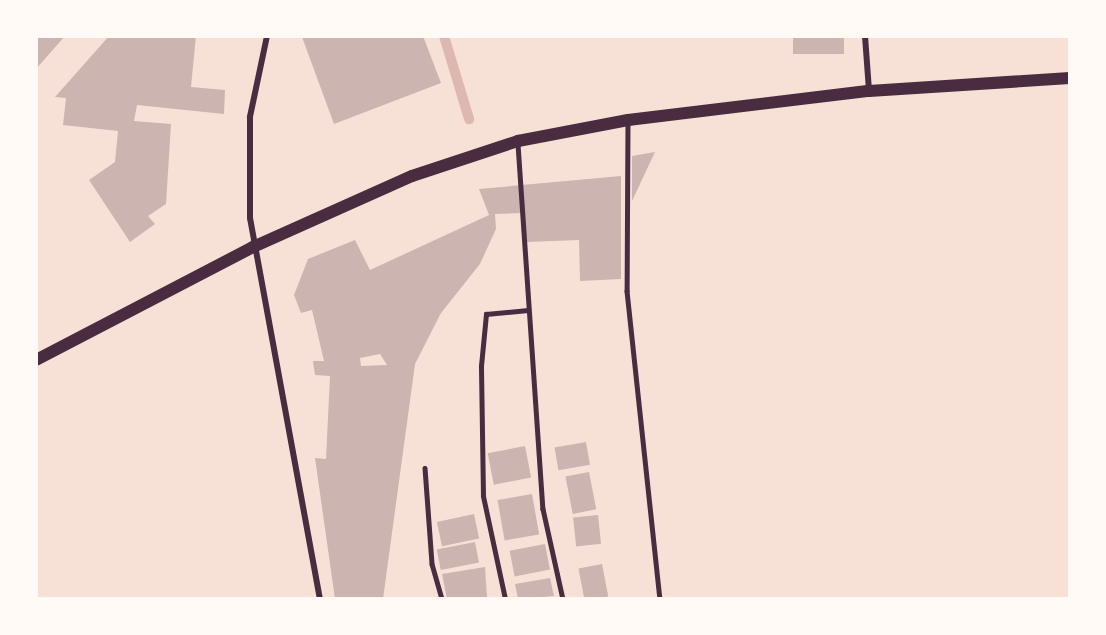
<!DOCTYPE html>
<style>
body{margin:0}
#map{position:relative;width:1106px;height:635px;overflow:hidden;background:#f7e1d7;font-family:Poppins,sans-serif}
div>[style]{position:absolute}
.stream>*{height:10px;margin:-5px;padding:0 5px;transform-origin:5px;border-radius:5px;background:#dcb8b0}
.building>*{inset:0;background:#ccb4b1;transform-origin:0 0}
.service>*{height:4.5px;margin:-2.25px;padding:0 2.25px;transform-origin:2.25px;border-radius:2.25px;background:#4a2c40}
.minor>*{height:6px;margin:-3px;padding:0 3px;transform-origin:3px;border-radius:3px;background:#4a2c40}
.secondary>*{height:12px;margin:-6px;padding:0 6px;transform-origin:6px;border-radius:6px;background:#4a2c40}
span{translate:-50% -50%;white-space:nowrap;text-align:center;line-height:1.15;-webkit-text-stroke:4.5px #fffaf5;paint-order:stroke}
.frame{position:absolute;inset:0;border:38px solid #fffaf5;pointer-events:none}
</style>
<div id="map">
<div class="stream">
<div style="left:444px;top:36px;width:87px;rotate:73.2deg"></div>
</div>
<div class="building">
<div style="clip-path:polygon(36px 36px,65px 36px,36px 69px)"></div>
<div style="clip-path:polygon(109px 36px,196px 36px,191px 87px,225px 90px,224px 114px,137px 105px,134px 121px,171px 124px,166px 204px,148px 216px,155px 224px,130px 242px,89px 180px,115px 162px,118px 131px,63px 125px,66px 98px,55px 97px)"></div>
<div style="clip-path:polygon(423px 36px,441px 83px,334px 124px,302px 37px)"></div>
<div style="left:793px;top:36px;width:51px;height:18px"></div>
<div style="clip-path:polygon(655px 152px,632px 201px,632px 156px)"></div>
<div style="clip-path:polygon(evenodd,621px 176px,621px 279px,580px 281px,579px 240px,526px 242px,524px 213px,495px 214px,496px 229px,480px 264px,441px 313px,415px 364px,383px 599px,335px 599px,315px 458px,326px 459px,330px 376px,315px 375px,313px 361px,324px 361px,312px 310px,301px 313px,294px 295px,308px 259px,355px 240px,370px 270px,489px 215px,479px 189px,621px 176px,380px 354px,387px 365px,361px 366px,360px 358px,380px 354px)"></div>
<div style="left:586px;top:442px;width:23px;height:32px;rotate:80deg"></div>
<div style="left:525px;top:446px;width:32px;height:38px;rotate:79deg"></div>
<div style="left:589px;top:472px;width:38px;height:24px;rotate:79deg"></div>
<div style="left:532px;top:494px;width:41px;height:35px;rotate:80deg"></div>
<div style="left:474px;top:514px;width:25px;height:38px;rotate:78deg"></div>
<div style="left:598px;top:515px;width:29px;height:25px;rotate:84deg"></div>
<div style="left:475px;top:542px;width:21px;height:39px;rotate:79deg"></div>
<div style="left:545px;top:544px;width:26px;height:36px;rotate:79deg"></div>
<div style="left:602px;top:564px;width:33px;height:24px;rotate:79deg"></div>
<div style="clip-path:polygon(485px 567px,487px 598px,447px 599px,442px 574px)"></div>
<div style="clip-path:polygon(550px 578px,554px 596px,518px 599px,515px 584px)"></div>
</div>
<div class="service">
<div style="left:628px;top:121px;width:170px;rotate:90.3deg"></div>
<div style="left:627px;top:291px;width:310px;rotate:83.9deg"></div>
<div style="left:518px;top:144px;width:366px;rotate:86.1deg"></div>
<div style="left:543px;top:509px;width:92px;rotate:77.5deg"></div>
<div style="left:425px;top:468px;width:96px;rotate:85.8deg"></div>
<div style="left:432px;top:564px;width:36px;rotate:74deg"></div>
<div style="left:505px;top:599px;width:105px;rotate:-102.1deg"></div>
<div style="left:483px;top:496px;width:130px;rotate:-90.9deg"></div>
<div style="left:481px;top:366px;width:52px;rotate:-84.5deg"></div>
<div style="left:486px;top:314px;width:42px;rotate:-5.4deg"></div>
</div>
<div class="minor">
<div style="left:267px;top:36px;width:83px;rotate:101.9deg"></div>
<div style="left:250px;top:117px;width:101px;rotate:90deg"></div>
<div style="left:250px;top:218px;width:387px;rotate:79.6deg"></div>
<div style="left:865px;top:36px;width:55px;rotate:85.8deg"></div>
</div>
<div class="secondary">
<div style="left:36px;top:360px;width:245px;rotate:-27.5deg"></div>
<div style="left:253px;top:247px;width:174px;rotate:-24.1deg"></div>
<div style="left:412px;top:176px;width:112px;rotate:-18.3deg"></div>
<div style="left:518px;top:141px;width:112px;rotate:-10.8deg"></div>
<div style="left:628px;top:120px;width:243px;rotate:-6.9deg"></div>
<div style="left:869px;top:91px;width:201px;rotate:-3.7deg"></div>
</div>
<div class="frame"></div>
</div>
